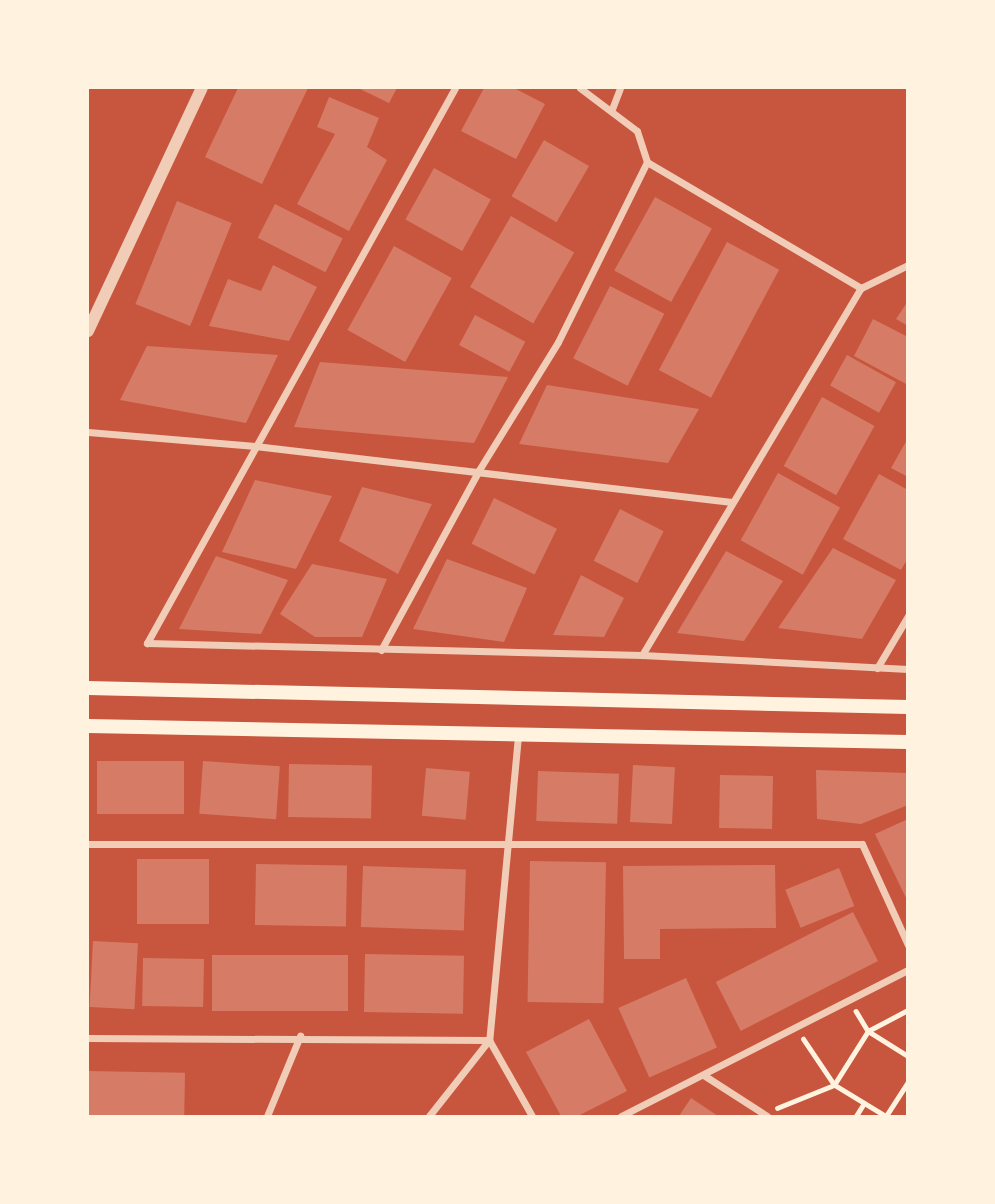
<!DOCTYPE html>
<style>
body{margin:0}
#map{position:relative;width:995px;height:1204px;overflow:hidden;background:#c8553d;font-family:Rubik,sans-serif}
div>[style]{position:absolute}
.building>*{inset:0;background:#d67c66;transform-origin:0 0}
.path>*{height:4.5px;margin:-2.25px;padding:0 2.25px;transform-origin:2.25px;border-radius:2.25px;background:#fff3e0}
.minor>*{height:7px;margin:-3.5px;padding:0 3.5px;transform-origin:3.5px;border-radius:3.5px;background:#f1ccb7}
.tertiary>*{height:12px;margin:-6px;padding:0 6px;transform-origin:6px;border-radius:6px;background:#f1ccb7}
.primary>*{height:14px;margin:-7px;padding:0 7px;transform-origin:7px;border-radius:7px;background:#fff3e0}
span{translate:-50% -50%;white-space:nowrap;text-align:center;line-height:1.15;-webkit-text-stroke:5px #fff3e0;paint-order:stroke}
.frame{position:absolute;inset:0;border:89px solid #fff3e0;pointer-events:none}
</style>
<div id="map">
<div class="building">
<div style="clip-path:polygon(238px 88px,308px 88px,262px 184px,205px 157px)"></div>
<div style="clip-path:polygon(358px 88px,397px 88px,389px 103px)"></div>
<div style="clip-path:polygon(484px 88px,514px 88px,545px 104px,516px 159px,461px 131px)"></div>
<div style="clip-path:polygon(329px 97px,379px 118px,367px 147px,387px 160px,349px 231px,297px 204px,335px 134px,317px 127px)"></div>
<div style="left:544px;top:140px;width:52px;height:65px;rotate:30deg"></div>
<div style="left:434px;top:168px;width:65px;height:59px;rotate:29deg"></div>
<div style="left:655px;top:197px;width:65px;height:84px;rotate:29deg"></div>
<div style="left:177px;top:201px;width:59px;height:111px;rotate:22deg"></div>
<div style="left:275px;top:204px;width:76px;height:38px;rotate:27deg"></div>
<div style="left:511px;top:216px;width:73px;height:82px;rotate:30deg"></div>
<div style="left:727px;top:242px;width:59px;height:145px;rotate:28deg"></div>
<div style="left:394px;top:246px;width:66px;height:96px;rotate:29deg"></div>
<div style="clip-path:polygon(273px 265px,317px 287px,289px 341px,209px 326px,228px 279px,261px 291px)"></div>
<div style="left:610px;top:286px;width:61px;height:81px;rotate:27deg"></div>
<div style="clip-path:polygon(908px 301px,908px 326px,896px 319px)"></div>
<div style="left:475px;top:315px;width:57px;height:34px;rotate:28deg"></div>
<div style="clip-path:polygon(873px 319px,908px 337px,908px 385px,854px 356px)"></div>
<div style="clip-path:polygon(147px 346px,278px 355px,246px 423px,120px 400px)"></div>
<div style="left:847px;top:355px;width:56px;height:35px;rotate:29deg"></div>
<div style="clip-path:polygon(320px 362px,508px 377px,474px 443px,294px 427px)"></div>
<div style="clip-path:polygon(547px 385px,699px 409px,668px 463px,519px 444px)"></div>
<div style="left:822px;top:397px;width:60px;height:79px;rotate:29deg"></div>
<div style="clip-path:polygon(908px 438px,908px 477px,891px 468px)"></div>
<div style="left:778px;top:473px;width:71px;height:77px;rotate:29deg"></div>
<div style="clip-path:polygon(879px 474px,908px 490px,908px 558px,901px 570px,843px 539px)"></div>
<div style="clip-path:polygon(255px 480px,332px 496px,296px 569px,222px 552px)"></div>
<div style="clip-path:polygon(362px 487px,432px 504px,398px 574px,339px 541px)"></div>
<div style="left:494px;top:498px;width:70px;height:51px;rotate:26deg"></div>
<div style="left:620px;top:509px;width:49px;height:58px;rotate:27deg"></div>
<div style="clip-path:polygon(833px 548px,896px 580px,862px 639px,778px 628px)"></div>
<div style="clip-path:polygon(726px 551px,783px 581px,744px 641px,677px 633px)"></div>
<div style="clip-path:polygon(216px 556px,288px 580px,261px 634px,179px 629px)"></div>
<div style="clip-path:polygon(447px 559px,527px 588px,504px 642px,413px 629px)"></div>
<div style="clip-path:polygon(312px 564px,387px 579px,362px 637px,315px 637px,280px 614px)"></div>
<div style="clip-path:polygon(581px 575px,624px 598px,604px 637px,553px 635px)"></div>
<div style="left:97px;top:761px;width:87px;height:53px"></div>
<div style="left:203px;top:761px;width:77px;height:53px;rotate:4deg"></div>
<div style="left:289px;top:764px;width:83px;height:53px;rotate:1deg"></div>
<div style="left:633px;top:765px;width:42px;height:57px;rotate:3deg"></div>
<div style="left:426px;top:768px;width:44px;height:48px;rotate:5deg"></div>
<div style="clip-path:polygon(816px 770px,908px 773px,908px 805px,861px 824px,817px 819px)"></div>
<div style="left:538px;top:771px;width:81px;height:50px;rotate:2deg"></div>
<div style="left:720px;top:775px;width:53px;height:53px;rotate:1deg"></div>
<div style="clip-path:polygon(908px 819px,908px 902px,875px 834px)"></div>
<div style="left:209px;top:859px;width:65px;height:72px;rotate:90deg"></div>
<div style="left:530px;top:861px;width:76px;height:141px;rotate:1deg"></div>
<div style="left:256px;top:864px;width:91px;height:61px;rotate:1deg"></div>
<div style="clip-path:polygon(775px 865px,776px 928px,660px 929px,660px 959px,624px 959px,623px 866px)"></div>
<div style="left:363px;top:866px;width:103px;height:61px;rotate:2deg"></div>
<div style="left:839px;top:868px;width:41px;height:58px;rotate:68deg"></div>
<div style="left:853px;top:912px;width:55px;height:154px;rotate:63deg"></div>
<div style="left:93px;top:941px;width:45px;height:66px;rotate:3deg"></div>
<div style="left:365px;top:954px;width:99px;height:58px;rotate:1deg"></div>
<div style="left:212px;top:955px;width:136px;height:56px"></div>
<div style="left:143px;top:958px;width:61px;height:48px;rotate:1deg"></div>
<div style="left:686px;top:978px;width:76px;height:74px;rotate:66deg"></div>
<div style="clip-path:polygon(589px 1019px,627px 1091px,578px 1116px,561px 1116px,526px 1052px)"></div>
<div style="left:88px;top:1071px;width:97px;height:45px;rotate:1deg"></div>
<div style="clip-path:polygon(691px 1098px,718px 1116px,679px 1116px)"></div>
</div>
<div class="path">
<div style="left:856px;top:1011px;width:23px;rotate:59deg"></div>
<div style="left:868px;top:1031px;width:45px;rotate:-27.7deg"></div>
<div style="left:777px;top:1108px;width:61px;rotate:-22deg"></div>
<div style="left:834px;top:1085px;width:55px;rotate:-124deg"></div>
<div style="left:856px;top:1116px;width:15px;rotate:-58deg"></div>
<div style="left:885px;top:1116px;width:60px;rotate:-148.7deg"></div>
<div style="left:834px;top:1085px;width:64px;rotate:-57.8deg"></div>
<div style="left:868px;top:1031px;width:47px;rotate:32deg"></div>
<div style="left:886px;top:1116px;width:40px;rotate:-57.1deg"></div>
</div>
<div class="minor">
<div style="left:455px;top:88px;width:635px;rotate:119.03deg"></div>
<div style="left:147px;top:643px;width:495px;rotate:1.4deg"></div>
<div style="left:642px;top:655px;width:266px;rotate:3deg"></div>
<div style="left:580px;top:88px;width:71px;rotate:37deg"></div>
<div style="left:637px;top:131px;width:33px;rotate:72deg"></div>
<div style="left:647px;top:162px;width:248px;rotate:30.5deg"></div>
<div style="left:612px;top:109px;width:22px;rotate:-69deg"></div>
<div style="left:88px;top:432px;width:168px;rotate:4.8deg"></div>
<div style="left:255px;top:446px;width:480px;rotate:6.7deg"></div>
<div style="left:381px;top:650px;width:205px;rotate:-61.4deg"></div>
<div style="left:479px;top:470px;width:150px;rotate:-58.3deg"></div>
<div style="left:558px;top:342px;width:201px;rotate:-63.7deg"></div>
<div style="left:642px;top:655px;width:427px;rotate:-59.2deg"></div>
<div style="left:861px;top:288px;width:52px;rotate:-26.1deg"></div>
<div style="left:877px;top:668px;width:61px;rotate:-59.2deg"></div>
<div style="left:518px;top:736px;width:305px;rotate:95.4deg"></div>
<div style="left:489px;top:1040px;width:87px;rotate:60.5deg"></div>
<div style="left:88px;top:844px;width:774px"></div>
<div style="left:862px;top:844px;width:111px;rotate:65.5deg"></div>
<div style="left:88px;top:1038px;width:401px;rotate:0.3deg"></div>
<div style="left:705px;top:1076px;width:74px;rotate:32.8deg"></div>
<div style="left:267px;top:1116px;width:87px;rotate:-67.6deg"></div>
<div style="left:429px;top:1116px;width:97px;rotate:-51.7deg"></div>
<div style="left:621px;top:1116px;width:322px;rotate:-27deg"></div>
</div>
<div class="tertiary">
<div style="left:88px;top:331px;width:268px;rotate:-64.9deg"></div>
</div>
<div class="primary">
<div style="left:88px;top:688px;width:820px;rotate:1.33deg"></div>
<div style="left:88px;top:726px;width:820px;rotate:1.12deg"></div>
</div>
<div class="frame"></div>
</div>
